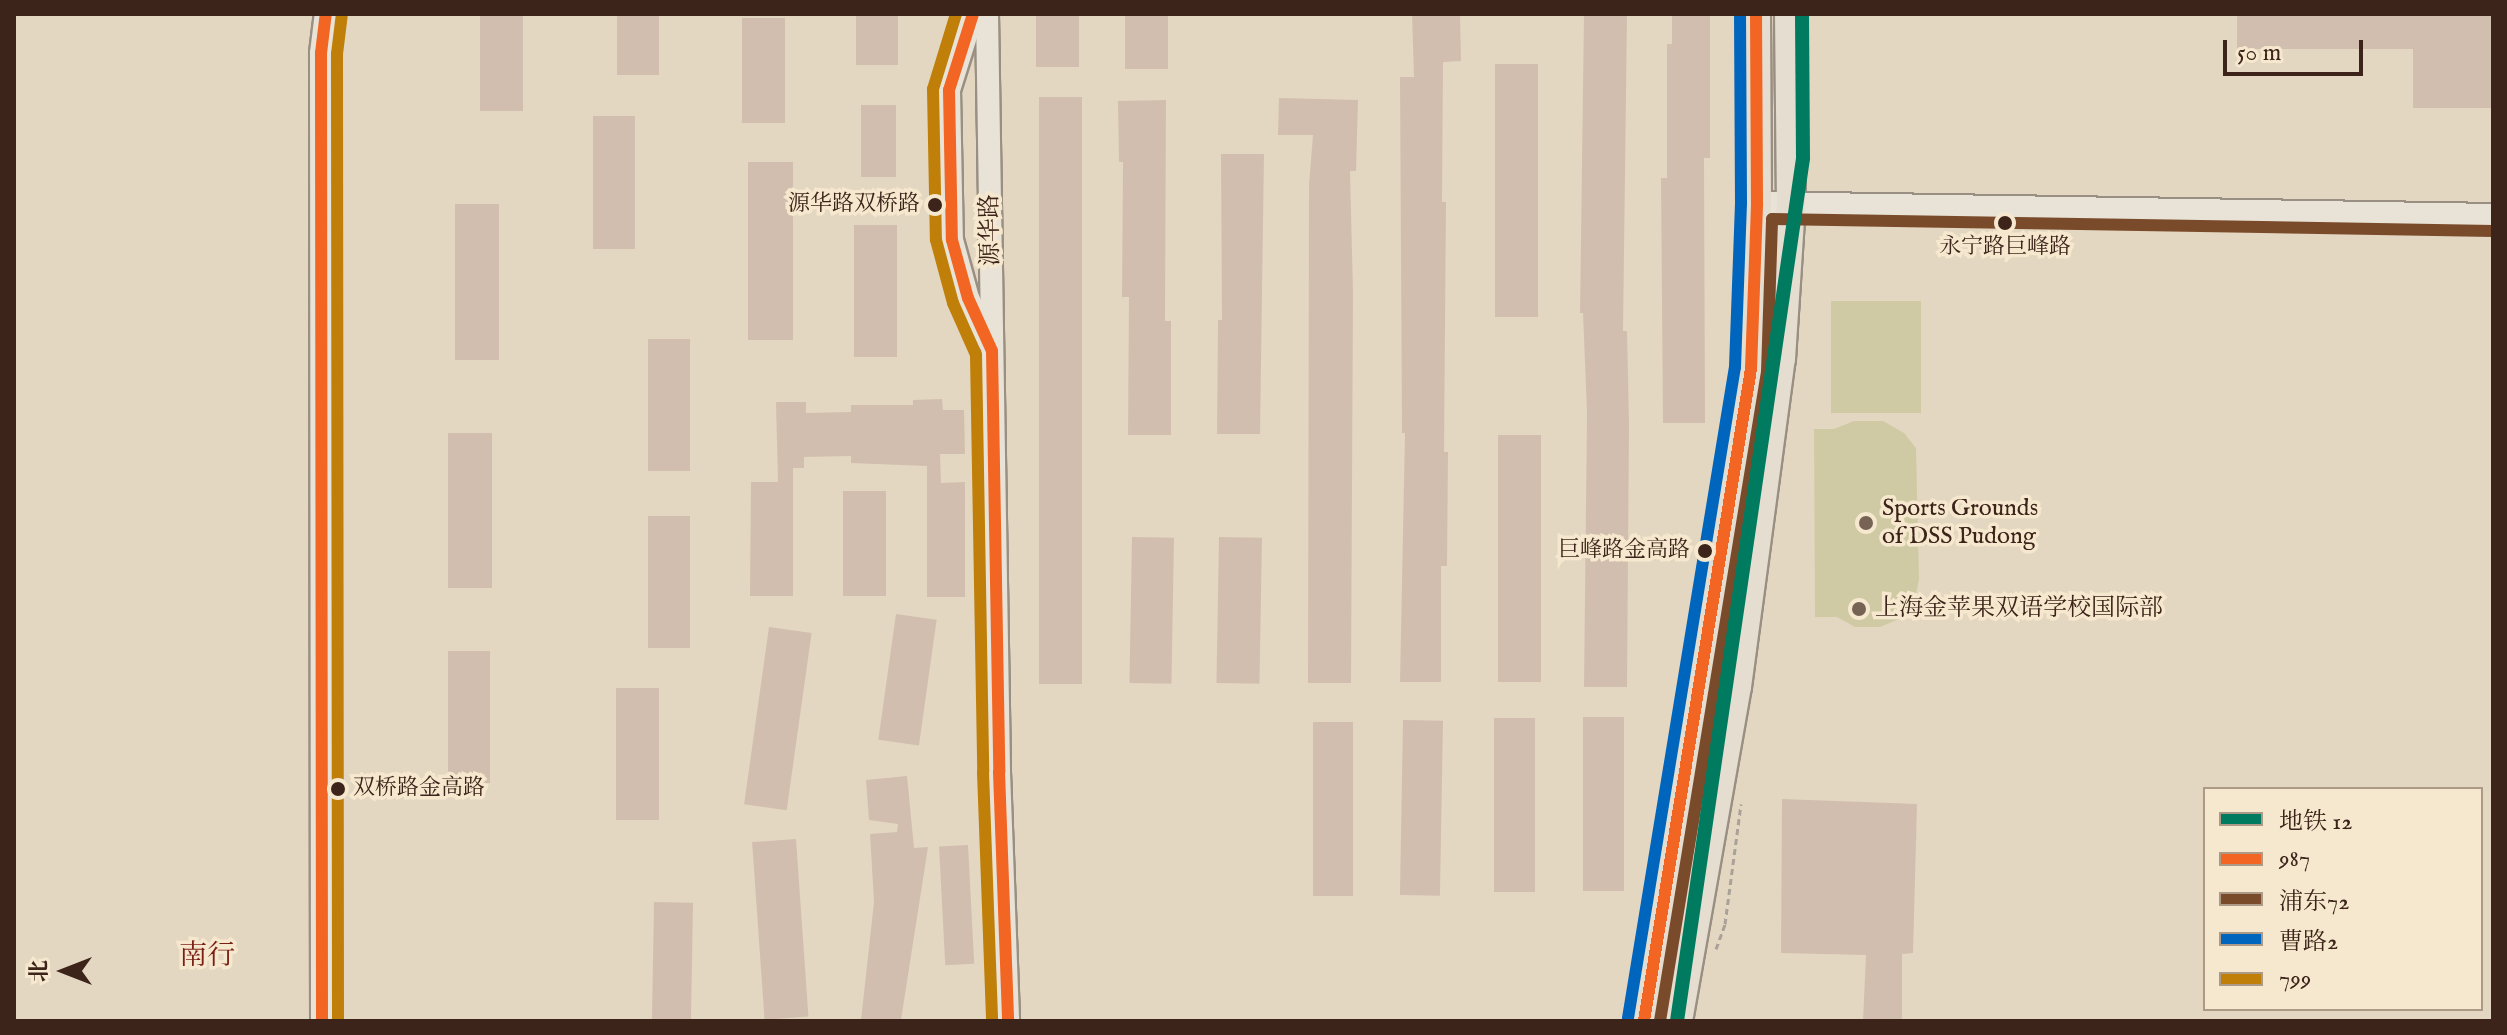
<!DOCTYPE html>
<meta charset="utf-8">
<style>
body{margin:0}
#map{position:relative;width:2507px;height:1035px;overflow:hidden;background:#e3d7c1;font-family:"IM FELL English","Noto Serif SC",serif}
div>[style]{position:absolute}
.green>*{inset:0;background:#cfcaa3;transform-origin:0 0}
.building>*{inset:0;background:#d2beae;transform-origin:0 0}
.path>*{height:3px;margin-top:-1.5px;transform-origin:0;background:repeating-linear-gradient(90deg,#aaa299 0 6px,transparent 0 10px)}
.roads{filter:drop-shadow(2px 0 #998f82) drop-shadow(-2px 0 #998f82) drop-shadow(0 2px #998f82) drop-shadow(0 -2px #998f82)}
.minor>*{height:22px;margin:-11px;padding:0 11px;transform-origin:11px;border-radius:11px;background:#e8e2d7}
.major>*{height:28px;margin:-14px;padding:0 14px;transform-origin:14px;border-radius:14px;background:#e4ddd0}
.bus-1>*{height:12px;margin:-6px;padding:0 6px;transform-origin:6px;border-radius:6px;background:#f26522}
.bus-2>*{height:12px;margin:-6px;padding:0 6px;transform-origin:6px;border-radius:6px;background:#7a4b2a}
.bus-3>*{height:12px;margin:-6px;padding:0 6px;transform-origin:6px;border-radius:6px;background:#0065bd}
.bus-4>*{height:12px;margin:-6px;padding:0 6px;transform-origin:6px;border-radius:6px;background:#bf7f08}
.metro-1>*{height:14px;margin:-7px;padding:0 7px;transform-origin:7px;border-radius:7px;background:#007b5f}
.dots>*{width:22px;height:22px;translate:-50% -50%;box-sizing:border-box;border:4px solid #f6e8ce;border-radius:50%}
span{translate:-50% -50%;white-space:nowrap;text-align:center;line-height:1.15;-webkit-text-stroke:7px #f6e8ce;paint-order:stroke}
.bus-label{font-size:22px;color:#3d241a}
.right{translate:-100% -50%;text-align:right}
.left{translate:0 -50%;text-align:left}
.street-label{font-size:24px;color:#3d241a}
.poi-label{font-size:24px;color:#3d241a}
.quarter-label{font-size:28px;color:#7a1f14}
.frame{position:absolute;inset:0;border:16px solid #3d241a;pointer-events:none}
.legend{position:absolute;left:2203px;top:787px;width:280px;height:224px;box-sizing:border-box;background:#f6e8ce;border:2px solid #ac9a86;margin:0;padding:10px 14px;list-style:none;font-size:24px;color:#3d241a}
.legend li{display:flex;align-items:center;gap:16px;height:40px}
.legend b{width:40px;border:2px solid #ac9a86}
.north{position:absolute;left:24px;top:931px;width:80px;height:80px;-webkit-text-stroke:6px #f6e8ce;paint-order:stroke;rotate:270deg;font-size:22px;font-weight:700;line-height:32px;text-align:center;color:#3d241a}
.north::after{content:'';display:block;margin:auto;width:28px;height:36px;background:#3d241a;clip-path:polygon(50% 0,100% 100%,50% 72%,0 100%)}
.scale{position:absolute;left:2223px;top:40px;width:140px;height:36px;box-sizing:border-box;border:4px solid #3d241a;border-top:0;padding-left:10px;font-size:24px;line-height:28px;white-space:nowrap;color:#3d241a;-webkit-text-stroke:6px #f6e8ce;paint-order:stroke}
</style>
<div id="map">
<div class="green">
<div style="left:1831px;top:301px;width:90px;height:112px"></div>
<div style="clip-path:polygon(1854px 421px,1883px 421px,1904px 433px,1916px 448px,1919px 579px,1914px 604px,1899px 619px,1880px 627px,1855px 627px,1837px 617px,1815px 617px,1814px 429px,1834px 429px)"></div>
</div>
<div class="building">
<div style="left:480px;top:14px;width:43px;height:97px"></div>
<div style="left:617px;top:14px;width:42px;height:61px"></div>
<div style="left:856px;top:14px;width:42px;height:51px"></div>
<div style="left:1036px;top:14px;width:43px;height:53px"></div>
<div style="left:1125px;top:14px;width:43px;height:55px"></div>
<div style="clip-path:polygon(1412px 14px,1460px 14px,1461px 61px,1443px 62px,1442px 202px,1446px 202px,1444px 452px,1448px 452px,1447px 566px,1441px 566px,1441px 682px,1400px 682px,1405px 433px,1402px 433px,1400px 77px,1414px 77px)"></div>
<div style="clip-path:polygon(1584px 14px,1627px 14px,1623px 331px,1627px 331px,1629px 424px,1627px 687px,1584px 687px,1587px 412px,1583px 313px,1580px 313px)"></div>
<div style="clip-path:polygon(1672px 14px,1710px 14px,1710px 158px,1704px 158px,1705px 423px,1663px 423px,1661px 178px,1667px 178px,1667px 44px,1672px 44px)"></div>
<div style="clip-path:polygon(2237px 14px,2493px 14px,2493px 108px,2413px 108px,2413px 49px,2237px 49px)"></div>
<div style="left:742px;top:18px;width:43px;height:105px"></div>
<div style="left:1495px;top:64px;width:43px;height:253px"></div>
<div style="left:1039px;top:97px;width:43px;height:587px"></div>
<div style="clip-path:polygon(1279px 98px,1358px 100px,1356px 171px,1350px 171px,1353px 293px,1351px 683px,1308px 683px,1309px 185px,1313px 135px,1278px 135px)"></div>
<div style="clip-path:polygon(1166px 100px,1165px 321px,1171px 321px,1171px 435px,1128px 435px,1129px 297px,1122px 297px,1123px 162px,1119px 162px,1118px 101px)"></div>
<div style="left:861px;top:105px;width:35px;height:72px"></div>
<div style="left:593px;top:116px;width:42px;height:133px"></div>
<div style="clip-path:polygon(1221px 154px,1264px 154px,1260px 434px,1217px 434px,1218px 320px,1222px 320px)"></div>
<div style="left:748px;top:162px;width:45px;height:178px"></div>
<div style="left:455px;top:204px;width:44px;height:156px"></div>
<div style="left:854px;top:225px;width:43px;height:132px"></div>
<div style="left:648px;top:339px;width:42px;height:132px"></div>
<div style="clip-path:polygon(942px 399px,943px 410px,964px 410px,965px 454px,940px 454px,941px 483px,965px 482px,965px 597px,927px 597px,927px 466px,851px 463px,851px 456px,804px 457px,804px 468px,793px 468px,793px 596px,750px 596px,751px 482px,778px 482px,776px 402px,806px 402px,806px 413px,851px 412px,851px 405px,913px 405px,913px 400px)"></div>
<div style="left:448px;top:433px;width:44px;height:155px"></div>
<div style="left:1498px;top:435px;width:43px;height:247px"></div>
<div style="left:843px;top:491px;width:43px;height:105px"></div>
<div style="left:648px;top:516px;width:42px;height:132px"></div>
<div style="left:1132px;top:537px;width:42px;height:146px;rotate:1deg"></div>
<div style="left:1219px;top:537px;width:43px;height:146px;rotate:1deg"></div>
<div style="left:896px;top:614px;width:41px;height:127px;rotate:8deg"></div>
<div style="left:769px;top:627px;width:43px;height:179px;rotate:8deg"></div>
<div style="left:448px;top:651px;width:42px;height:132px"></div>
<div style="left:616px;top:688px;width:43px;height:132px"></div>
<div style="left:1583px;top:717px;width:41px;height:174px"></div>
<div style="left:1494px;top:718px;width:41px;height:174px"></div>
<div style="left:1403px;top:720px;width:40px;height:175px;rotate:1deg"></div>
<div style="left:1313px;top:722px;width:40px;height:174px"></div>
<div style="clip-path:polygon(907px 776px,914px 848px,928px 847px,901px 1020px,861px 1020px,874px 902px,870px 834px,897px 832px,898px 824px,869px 820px,866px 780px)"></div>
<div style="clip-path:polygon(1782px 799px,1917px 804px,1913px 953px,1902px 954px,1902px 1021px,1863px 1021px,1866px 955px,1781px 953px)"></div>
<div style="left:796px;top:839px;width:178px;height:44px;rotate:86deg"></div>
<div style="left:968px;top:845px;width:119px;height:29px;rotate:87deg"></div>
<div style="left:654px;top:902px;width:39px;height:119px;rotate:1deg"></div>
</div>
<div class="path">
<div style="left:1716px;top:949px;width:27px;rotate:-70deg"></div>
<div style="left:1725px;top:924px;width:121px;rotate:-82.4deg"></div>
</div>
<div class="roads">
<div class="minor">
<div style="left:973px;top:14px;width:80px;rotate:107.5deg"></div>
<div style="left:949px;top:90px;width:150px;rotate:88.9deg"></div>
<div style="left:952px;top:240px;width:60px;rotate:74.6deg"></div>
<div style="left:968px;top:298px;width:49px;rotate:64.5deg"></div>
<div style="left:987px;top:14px;width:758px;rotate:89.09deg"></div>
<div style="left:999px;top:772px;width:249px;rotate:87.9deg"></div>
<div style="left:1757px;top:203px;width:736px;rotate:0.93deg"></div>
<div style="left:322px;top:1021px;width:968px;rotate:-90.06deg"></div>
<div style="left:321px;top:53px;width:39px;rotate:-83deg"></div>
</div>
<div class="major">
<div style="left:1644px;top:1021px;width:661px;rotate:-80.68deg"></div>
<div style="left:1751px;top:369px;width:166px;rotate:-87.9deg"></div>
<div style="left:1757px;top:203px;width:189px;rotate:-90.3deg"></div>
<div style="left:1678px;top:1021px;width:339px;rotate:-80deg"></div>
<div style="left:1737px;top:687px;width:331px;rotate:-82.4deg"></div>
<div style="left:1781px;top:359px;width:156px;rotate:-86.3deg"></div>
<div style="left:1791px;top:203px;width:189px;rotate:-90.6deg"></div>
</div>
</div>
<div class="bus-1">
<div style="left:973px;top:14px;width:80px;rotate:107.5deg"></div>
<div style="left:949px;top:90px;width:150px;rotate:88.9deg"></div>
<div style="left:952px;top:240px;width:60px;rotate:74.6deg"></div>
<div style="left:968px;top:298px;width:58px;rotate:65.6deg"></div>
<div style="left:992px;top:351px;width:421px;rotate:89deg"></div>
<div style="left:999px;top:772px;width:249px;rotate:87.9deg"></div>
<div style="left:322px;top:1021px;width:968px;rotate:-90.06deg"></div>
<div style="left:321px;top:53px;width:39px;rotate:-83deg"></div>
<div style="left:1644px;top:1021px;width:661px;rotate:-80.68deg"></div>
<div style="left:1751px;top:369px;width:166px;rotate:-87.9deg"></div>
<div style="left:1757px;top:203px;width:189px;rotate:-90.3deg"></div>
</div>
<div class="bus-2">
<div style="left:1660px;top:1021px;width:658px;rotate:-80.64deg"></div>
<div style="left:1767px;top:372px;width:153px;rotate:-88.1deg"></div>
<div style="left:1772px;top:219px;width:721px;rotate:0.95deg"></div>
</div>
<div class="bus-3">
<div style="left:1628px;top:1018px;width:660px;rotate:-80.67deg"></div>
<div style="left:1735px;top:367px;width:164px;rotate:-87.9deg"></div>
<div style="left:1741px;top:203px;width:189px;rotate:-90.3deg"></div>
</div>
<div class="bus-4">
<div style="left:956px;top:14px;width:78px;rotate:107deg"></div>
<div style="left:933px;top:89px;width:151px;rotate:88.9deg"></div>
<div style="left:936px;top:240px;width:65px;rotate:74.9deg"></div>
<div style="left:953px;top:303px;width:57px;rotate:66.1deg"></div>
<div style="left:976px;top:355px;width:417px;rotate:89deg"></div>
<div style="left:983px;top:772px;width:249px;rotate:87.9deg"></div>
<div style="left:338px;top:1021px;width:967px;rotate:-90.06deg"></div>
<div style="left:337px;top:54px;width:38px;rotate:-83deg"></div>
</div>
<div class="metro-1">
<div style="left:1677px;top:1021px;width:872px;rotate:-81.69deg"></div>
<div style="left:1803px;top:158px;width:144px;rotate:-90.4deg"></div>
</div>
<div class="dots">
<div style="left:935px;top:205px;background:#3d241a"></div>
<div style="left:2005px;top:223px;background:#3d241a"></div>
<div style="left:1866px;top:523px;background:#776354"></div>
<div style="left:1705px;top:551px;background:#3d241a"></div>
<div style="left:1859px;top:609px;background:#776354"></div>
<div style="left:338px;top:789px;background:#3d241a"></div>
</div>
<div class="bus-label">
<span class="right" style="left:920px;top:205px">源华路双桥路</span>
<span style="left:2005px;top:248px">永宁路巨峰路</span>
<span class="right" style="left:1690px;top:551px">巨峰路金高路</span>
<span class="left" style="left:353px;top:789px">双桥路金高路</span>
</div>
<div class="street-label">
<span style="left:991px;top:230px;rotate:-91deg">源华路</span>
</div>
<div class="poi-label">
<span class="left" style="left:1882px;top:523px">Sports Grounds<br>of DSS Pudong</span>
<span class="left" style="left:1875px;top:609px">上海金苹果双语学校国际部</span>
</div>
<div class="quarter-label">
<span style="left:207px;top:957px">南行</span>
</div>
<div class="frame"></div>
<ul class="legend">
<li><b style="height:10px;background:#007b5f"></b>地铁 12</li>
<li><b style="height:10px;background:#f26522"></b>987</li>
<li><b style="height:10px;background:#7a4b2a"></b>浦东72</li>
<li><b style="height:10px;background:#0065bd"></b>曹路2</li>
<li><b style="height:10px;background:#bf7f08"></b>799</li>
</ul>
<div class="north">北</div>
<div class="scale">50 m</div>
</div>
